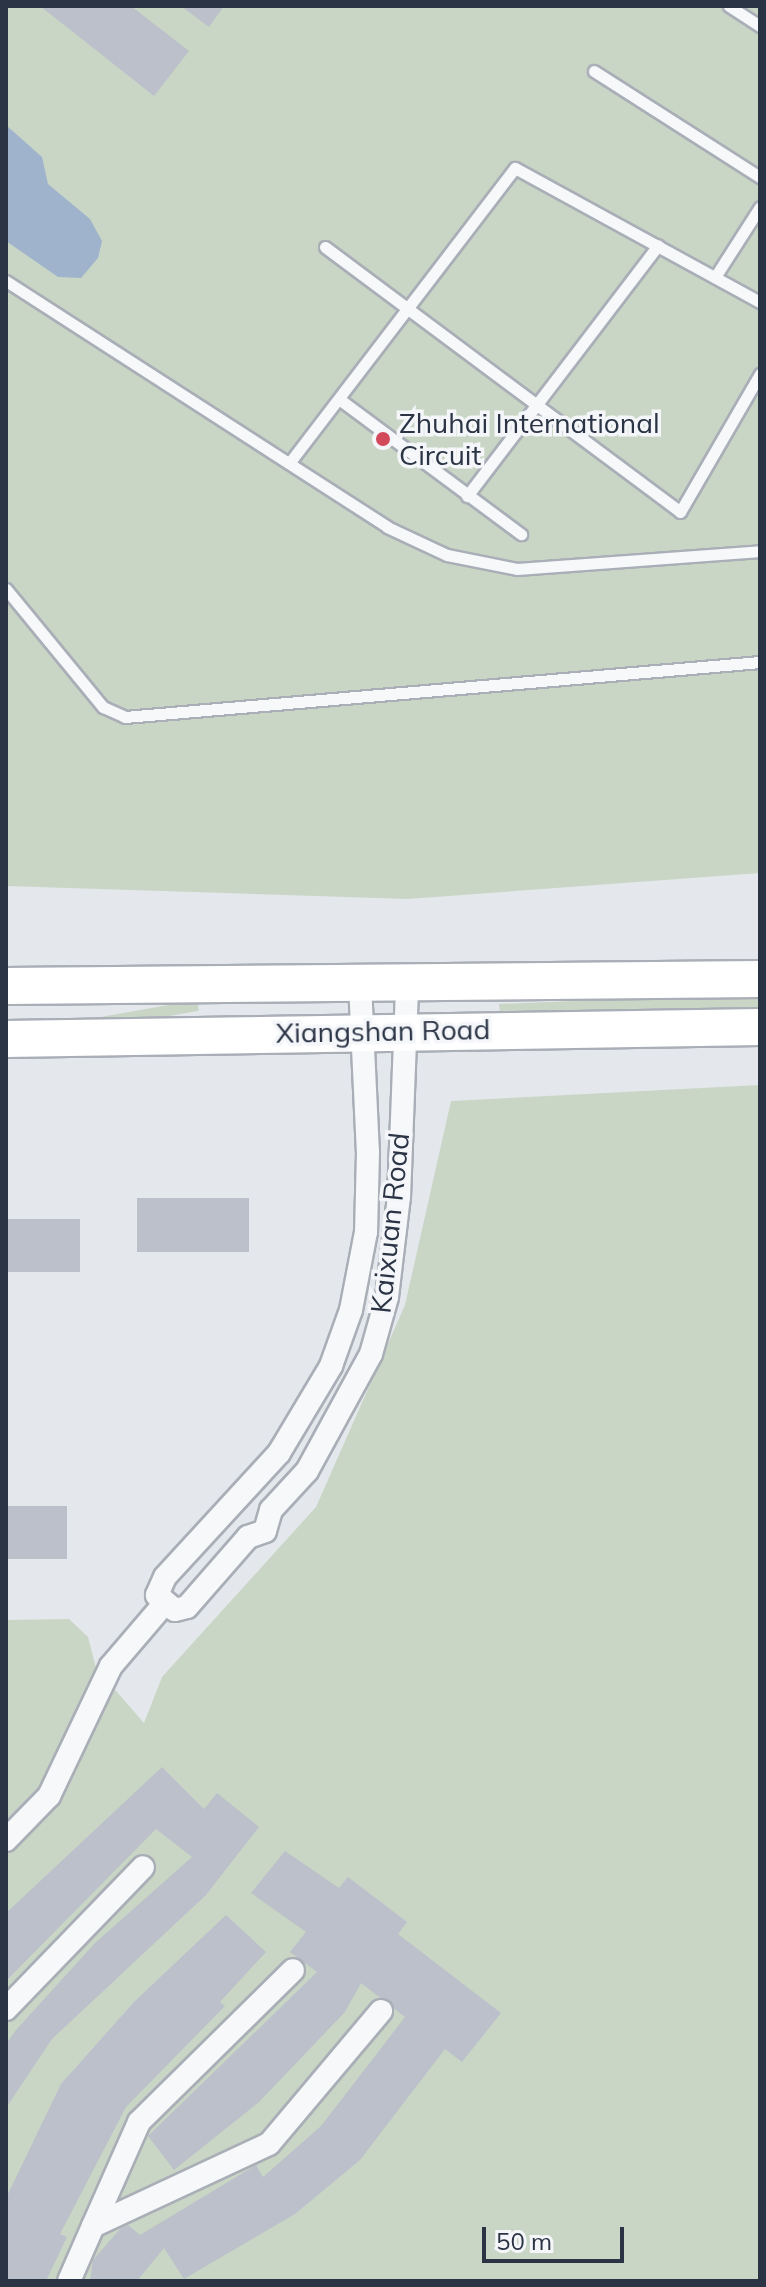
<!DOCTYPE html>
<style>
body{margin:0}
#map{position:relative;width:766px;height:2287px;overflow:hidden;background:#e4e7ec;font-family:Mulish,sans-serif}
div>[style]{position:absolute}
.green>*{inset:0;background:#c9d6c5;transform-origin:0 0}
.water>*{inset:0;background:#9fb4cc}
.building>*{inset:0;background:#bbc0ca;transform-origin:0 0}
.roads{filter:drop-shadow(2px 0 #a9aeb7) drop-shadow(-2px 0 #a9aeb7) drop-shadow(0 2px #a9aeb7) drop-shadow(0 -2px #a9aeb7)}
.service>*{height:11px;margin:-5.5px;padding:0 5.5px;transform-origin:5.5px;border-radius:5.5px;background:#f7f8fa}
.minor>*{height:22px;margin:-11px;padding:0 11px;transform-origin:11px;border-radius:11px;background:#f7f8fa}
.primary>*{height:36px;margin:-18px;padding:0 18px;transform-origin:18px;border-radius:18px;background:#fff}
.dots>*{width:22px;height:22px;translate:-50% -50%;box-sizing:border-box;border:4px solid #f4f6f9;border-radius:50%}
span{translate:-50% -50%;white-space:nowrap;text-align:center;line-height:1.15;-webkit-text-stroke:7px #f4f6f9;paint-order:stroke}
.poi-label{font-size:28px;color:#2b3445}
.left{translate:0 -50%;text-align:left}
.street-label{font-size:28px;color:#2b3445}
.frame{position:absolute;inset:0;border:8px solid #2b3445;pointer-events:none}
.scale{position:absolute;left:482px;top:2227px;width:142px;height:36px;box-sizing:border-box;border:4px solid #2b3445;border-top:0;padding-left:10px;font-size:24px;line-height:28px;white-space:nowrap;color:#2b3445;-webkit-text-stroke:6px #f4f6f9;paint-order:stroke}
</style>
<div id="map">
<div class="green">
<div style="clip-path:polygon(6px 6px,760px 6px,760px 873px,408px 899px,6px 886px)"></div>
<div style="clip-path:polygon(719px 995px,760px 995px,760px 1007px,500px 1011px,499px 1004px)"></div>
<div style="left:197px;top:1000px;width:11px;height:191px;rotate:80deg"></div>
<div style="clip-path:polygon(760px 1085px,760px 2281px,6px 2281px,6px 1620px,69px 1619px,88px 1637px,96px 1668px,144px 1723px,162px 1677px,316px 1507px,405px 1305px,451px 1101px)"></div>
</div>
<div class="water">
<div style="clip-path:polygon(6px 125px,42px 157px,48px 184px,90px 219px,102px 241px,98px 258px,81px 278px,58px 277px,6px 241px)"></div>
</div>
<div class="building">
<div style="clip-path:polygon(40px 6px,131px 6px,189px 51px,154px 96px)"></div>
<div style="clip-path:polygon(181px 6px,224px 6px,209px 27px)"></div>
<div style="left:137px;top:1198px;width:112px;height:54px"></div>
<div style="left:6px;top:1219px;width:74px;height:53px"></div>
<div style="left:6px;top:1506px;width:61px;height:53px"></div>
<div style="clip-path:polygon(162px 1767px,204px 1809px,217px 1793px,259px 1827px,206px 1895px,52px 2039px,6px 2108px,6px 2044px,16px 2030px,95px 1943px,192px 1857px,156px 1829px,6px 1981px,6px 1913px)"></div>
<div style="clip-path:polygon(285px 1851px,339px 1888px,348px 1877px,407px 1922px,398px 1934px,501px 2013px,462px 2062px,445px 2049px,360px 2160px,295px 2214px,184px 2279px,164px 2248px,137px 2281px,90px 2281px,93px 2260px,120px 2229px,128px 2225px,140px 2235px,256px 2165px,263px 2177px,321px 2126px,405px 2017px,361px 1983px,345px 2012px,259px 2102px,174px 2170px,148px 2136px,317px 1972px,290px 1952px,306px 1932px,251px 1893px)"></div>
<div style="clip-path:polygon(226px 1915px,266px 1952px,220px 2002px,225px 2006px,126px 2107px,60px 2234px,67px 2237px,46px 2281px,6px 2281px,6px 2198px,61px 2084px,134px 2002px)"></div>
</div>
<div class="roads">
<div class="service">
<div style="left:729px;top:6px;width:37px;rotate:33deg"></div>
<div style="left:594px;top:71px;width:197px;rotate:32.6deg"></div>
<div style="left:325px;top:247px;width:443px;rotate:36.7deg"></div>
<div style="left:680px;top:512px;width:160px;rotate:-59.9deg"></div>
<div style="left:715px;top:277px;width:83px;rotate:-57.3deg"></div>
<div style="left:6px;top:281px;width:454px;rotate:32.8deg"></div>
<div style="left:387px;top:527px;width:66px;rotate:25deg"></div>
<div style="left:447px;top:555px;width:71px;rotate:11.3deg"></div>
<div style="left:517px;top:569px;width:244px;rotate:-4.2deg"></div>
<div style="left:339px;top:399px;width:227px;rotate:36.6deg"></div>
<div style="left:290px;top:462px;width:370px;rotate:-52.6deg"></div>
<div style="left:515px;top:168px;width:279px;rotate:28.7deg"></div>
<div style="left:467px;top:496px;width:315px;rotate:-52.7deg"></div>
<div style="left:6px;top:589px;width:153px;rotate:50.6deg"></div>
<div style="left:103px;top:707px;width:24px;rotate:24deg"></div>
<div style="left:125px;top:717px;width:637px;rotate:-4.95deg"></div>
</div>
<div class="minor">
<div style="left:360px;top:984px;width:168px;rotate:87.3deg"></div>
<div style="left:368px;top:1152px;width:80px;rotate:91.4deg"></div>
<div style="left:366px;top:1232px;width:79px;rotate:100.9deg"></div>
<div style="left:351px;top:1310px;width:59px;rotate:109.7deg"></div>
<div style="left:331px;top:1366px;width:101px;rotate:120.9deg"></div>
<div style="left:279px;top:1453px;width:168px;rotate:132.6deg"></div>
<div style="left:165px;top:1577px;width:20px;rotate:114deg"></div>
<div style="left:157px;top:1595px;width:23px;rotate:40deg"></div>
<div style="left:175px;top:1610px;width:12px;rotate:-14deg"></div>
<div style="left:187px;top:1607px;width:93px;rotate:-48.9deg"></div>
<div style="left:248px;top:1537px;width:18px;rotate:-19deg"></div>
<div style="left:265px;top:1531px;width:22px;rotate:-74deg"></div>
<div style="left:271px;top:1510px;width:53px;rotate:-47.3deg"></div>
<div style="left:307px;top:1471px;width:133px;rotate:-61.3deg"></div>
<div style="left:371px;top:1354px;width:59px;rotate:-74.3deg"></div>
<div style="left:387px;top:1297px;width:101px;rotate:-83.2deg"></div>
<div style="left:399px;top:1197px;width:212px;rotate:-87.8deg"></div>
<div style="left:6px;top:1840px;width:62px;rotate:-45.7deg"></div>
<div style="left:49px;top:1796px;width:144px;rotate:-64.5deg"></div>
<div style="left:111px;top:1666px;width:82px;rotate:-49.5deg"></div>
<div style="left:6px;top:2009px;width:197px;rotate:-46deg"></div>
<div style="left:93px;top:2226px;width:114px;rotate:-66.1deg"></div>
<div style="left:139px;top:2122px;width:216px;rotate:-44.6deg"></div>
<div style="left:69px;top:2281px;width:60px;rotate:-66.4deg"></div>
<div style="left:93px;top:2226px;width:194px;rotate:-25deg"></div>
<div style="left:269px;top:2144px;width:174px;rotate:-49.9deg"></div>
</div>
<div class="primary">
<div style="left:6px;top:986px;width:754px;rotate:-0.53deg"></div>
<div style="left:6px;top:1039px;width:754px;rotate:-0.91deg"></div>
</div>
</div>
<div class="dots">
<div style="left:383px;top:439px;background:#d1495b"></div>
</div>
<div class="poi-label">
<span class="left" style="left:399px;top:439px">Zhuhai International<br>Circuit</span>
</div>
<div class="street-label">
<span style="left:383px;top:1031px;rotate:-1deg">Xiangshan Road</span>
<span style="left:390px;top:1223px;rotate:-84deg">Kaixuan Road</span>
</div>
<div class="frame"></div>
<div class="scale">50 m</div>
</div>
